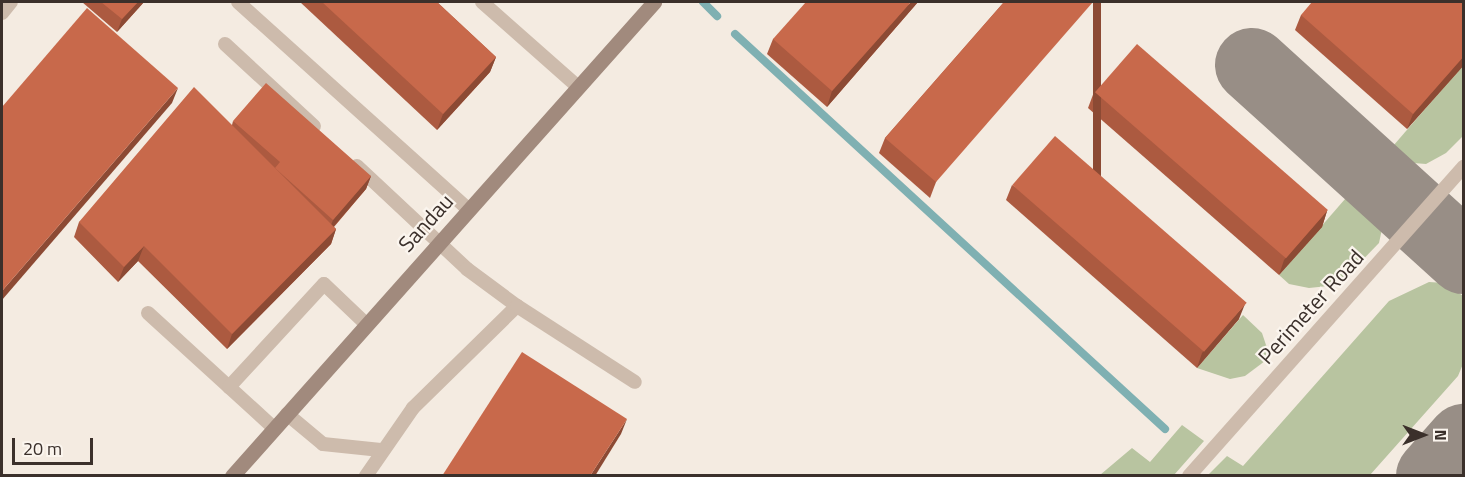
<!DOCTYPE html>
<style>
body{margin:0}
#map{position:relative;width:1465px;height:477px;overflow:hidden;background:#f4ebe1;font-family:"Titillium Web",sans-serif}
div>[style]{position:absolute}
.green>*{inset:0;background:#b8c4a0}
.stream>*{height:8px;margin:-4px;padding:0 4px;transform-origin:4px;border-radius:4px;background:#7fb0b2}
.taxiway>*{height:74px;margin:-37px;padding:0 37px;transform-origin:37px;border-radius:37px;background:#988e86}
.lane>*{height:14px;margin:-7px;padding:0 7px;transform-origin:7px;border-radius:7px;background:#cdbbac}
.secondary>*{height:15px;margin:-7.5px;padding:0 7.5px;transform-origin:7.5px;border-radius:7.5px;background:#a18a7d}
.wall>*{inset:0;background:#ac5a40}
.shaded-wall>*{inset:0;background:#8c4a34;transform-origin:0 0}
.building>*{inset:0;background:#c8694b;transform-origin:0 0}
span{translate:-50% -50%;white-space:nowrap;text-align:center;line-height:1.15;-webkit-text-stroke:4.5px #fbf5ee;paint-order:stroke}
.street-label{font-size:22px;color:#3b302b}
.frame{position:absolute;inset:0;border:3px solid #3b302b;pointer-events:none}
.north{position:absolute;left:1393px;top:405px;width:60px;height:60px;-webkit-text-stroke:4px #fbf5ee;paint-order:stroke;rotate:90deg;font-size:16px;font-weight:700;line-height:24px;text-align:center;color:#3b302b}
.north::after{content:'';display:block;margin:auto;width:21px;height:27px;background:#3b302b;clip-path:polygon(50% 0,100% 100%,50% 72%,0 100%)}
.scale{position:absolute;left:12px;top:438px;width:81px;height:27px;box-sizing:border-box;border:3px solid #3b302b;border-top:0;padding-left:8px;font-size:18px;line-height:21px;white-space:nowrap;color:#3b302b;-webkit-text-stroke:4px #fbf5ee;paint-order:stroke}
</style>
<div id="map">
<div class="green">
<div style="clip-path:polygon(1463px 65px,1463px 136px,1446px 153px,1426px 164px,1401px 162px,1387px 153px)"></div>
<div style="clip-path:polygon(1352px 191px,1382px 229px,1379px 243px,1347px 276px,1328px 286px,1309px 288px,1289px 284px,1279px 275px)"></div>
<div style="clip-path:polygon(1429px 282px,1445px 283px,1463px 296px,1463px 364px,1458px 376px,1370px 475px,1208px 475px,1227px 456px,1243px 466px,1389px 301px)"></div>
<div style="clip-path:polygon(1243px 315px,1262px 333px,1267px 348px,1265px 361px,1245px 376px,1230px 379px,1197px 368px)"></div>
<div style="clip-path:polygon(1182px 425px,1204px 441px,1174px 475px,1100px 475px,1132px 448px,1150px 462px)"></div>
</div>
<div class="stream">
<div style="left:703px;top:2px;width:20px;rotate:45deg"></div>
<div style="left:735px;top:34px;width:584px;rotate:42.57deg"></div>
</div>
<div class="taxiway">
<div style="left:1252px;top:65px;width:286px;rotate:42.2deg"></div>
<div style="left:1433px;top:476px;width:47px;rotate:-48.5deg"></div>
</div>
<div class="lane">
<div style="left:238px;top:2px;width:309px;rotate:42deg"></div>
<div style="left:482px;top:2px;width:128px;rotate:41.5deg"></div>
<div style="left:2px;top:13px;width:14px;rotate:-51deg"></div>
<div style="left:225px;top:44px;width:121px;rotate:42.7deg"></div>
<div style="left:357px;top:166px;width:151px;rotate:43.1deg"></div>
<div style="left:467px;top:269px;width:62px;rotate:36.5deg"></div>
<div style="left:517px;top:306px;width:146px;rotate:135.6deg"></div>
<div style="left:413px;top:408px;width:83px;rotate:124.7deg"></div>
<div style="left:517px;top:306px;width:140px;rotate:32.8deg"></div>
<div style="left:148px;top:313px;width:171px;rotate:42.4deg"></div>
<div style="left:229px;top:387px;width:140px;rotate:-47.3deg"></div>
<div style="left:324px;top:284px;width:58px;rotate:43.6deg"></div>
<div style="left:287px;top:414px;width:47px;rotate:39.8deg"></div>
<div style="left:323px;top:444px;width:58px;rotate:5.9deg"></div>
<div style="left:1189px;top:476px;width:414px;rotate:-48.4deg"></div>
</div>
<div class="secondary">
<div style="left:232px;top:476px;width:635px;rotate:-48.32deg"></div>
</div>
<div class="wall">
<div style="clip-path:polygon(82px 2px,144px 2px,117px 32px)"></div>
<div style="clip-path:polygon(300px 2px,437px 2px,496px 57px,490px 72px,437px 130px)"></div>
<div style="clip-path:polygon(918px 2px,827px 107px,767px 54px,773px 39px)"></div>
<div style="clip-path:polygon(1004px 2px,930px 198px,879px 153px,885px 138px)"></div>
<div style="clip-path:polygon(1464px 2px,1464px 65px,1407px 129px,1295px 30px,1301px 15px)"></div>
<div style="clip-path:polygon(1094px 92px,1327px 211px,1322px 227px,1279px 275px,1088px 108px)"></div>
<div style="clip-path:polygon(233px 121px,371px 176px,366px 189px,334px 227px,336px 229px,331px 244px,227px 349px,138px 261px,118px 282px,74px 237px,79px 222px,232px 125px)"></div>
<div style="clip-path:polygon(1012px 185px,1239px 319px,1197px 368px,1006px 200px)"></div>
</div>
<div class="shaded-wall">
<div style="clip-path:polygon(138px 2px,144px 2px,117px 32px,122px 19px)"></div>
<div style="clip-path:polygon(911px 2px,918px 2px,827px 107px,832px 91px)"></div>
<div style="left:1093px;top:2px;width:8px;height:239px"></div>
<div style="clip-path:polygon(1464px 56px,1464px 65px,1407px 129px,1413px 114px)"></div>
<div style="clip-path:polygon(496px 57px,490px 72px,437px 130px,443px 114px)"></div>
<div style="clip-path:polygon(178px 88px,172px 103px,2px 300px,2px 291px)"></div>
<div style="clip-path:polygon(371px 176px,366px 189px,328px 233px,333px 220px)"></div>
<div style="clip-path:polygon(1327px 211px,1322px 227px,1279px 275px,1284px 260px)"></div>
<div style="clip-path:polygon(336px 229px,331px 244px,227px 349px,232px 334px)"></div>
<div style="clip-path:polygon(144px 246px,138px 261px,118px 282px,124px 267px)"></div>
<div style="clip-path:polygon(1245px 304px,1239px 319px,1197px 368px,1202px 353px)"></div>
<div style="clip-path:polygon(627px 419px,621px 434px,595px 476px,590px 476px)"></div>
</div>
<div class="building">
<div style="clip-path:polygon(101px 2px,138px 2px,122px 19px)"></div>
<div style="clip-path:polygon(322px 2px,437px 2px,496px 57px,443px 114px)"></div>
<div style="clip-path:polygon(806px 2px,911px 2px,832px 91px,773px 39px)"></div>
<div style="clip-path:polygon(1004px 2px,1093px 2px,936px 182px,885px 138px)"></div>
<div style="clip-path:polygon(1312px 2px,1464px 2px,1464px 56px,1413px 114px,1301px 15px)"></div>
<div style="clip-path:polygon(87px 8px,178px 88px,2px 291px,2px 107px)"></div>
<div style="left:1137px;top:44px;width:253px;height:64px;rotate:41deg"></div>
<div style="clip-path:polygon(266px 83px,371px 176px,333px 220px,275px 168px,280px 162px,233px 121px)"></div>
<div style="clip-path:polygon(194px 87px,336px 229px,232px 334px,144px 246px,124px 267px,79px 222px)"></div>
<div style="left:1055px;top:136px;width:254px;height:65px;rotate:41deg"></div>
<div style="clip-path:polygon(522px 352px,627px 419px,590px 476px,442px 476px)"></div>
</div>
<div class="street-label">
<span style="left:426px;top:223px;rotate:-48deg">Sandau</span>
<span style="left:1311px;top:307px;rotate:-48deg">Perimeter Road</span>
</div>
<div class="frame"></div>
<div class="north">N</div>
<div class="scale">20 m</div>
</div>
